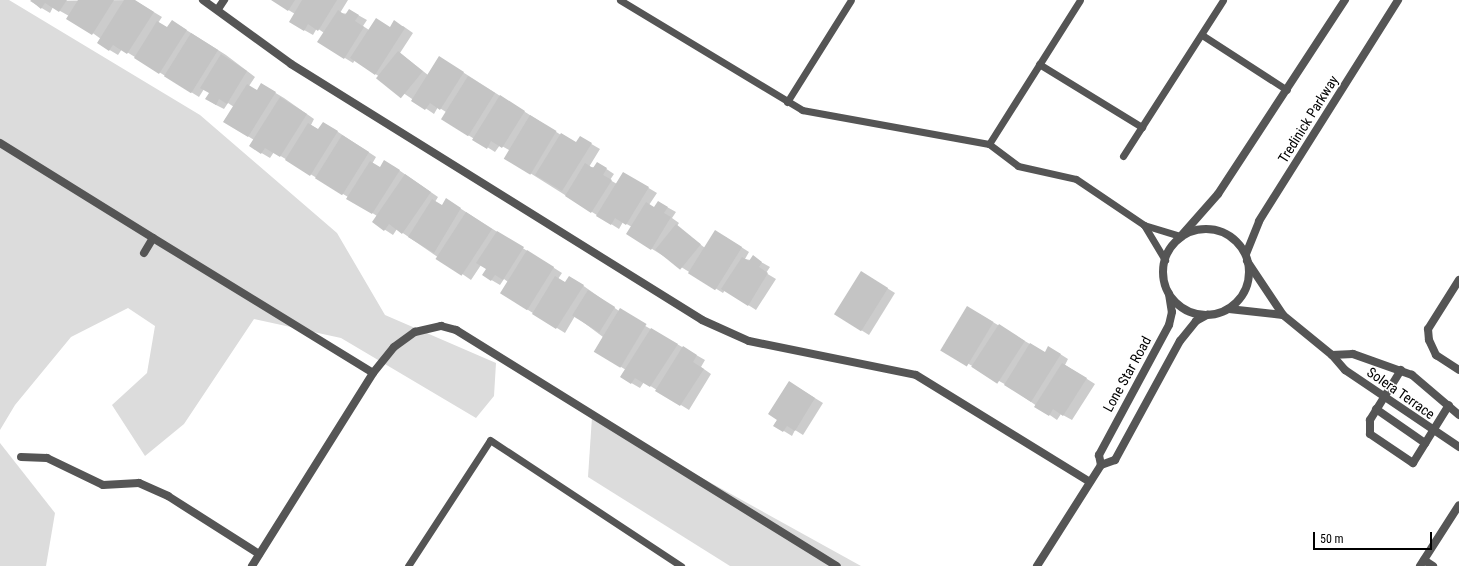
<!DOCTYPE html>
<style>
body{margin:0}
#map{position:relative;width:1459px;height:566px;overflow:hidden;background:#fff;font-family:"Roboto Condensed",sans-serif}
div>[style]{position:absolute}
.green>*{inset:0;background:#dcdcdc}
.shadow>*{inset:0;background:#0003}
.building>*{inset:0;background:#c4c4c4;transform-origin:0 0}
.service>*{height:7px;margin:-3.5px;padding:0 3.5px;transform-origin:3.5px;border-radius:3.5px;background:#555}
.minor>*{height:8px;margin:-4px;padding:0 4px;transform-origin:4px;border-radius:4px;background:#555}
.tertiary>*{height:8px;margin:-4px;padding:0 4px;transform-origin:4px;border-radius:4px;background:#555}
.tertiary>.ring{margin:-4px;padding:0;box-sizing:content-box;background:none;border:8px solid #555;border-radius:50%}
span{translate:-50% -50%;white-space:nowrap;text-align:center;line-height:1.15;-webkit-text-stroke:3px #fff;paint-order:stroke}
.street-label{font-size:14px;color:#000}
.scale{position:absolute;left:1313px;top:532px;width:119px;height:18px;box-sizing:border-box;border:2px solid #000;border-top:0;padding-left:5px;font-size:12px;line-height:14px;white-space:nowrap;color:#000;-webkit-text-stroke:3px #fff;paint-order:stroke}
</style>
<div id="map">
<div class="green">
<div style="clip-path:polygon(0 0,9px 0,200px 115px,337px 233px,385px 315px,496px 363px,494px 396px,476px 418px,341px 338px,254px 319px,184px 424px,145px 456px,112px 405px,147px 373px,155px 326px,128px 308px,71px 337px,15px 405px,0 430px)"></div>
<div style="clip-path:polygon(592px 417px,861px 566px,730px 566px,588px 477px)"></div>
<div style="clip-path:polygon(0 443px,55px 513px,46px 566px,0 566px)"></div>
</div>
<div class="shadow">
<div style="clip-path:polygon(134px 0,162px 17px,158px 23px,168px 28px,180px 26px,226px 55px,255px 77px,249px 86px,257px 91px,269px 89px,284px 98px,314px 119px,311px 125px,319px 130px,332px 128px,376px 157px,372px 164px,380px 168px,393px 166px,438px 197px,435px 202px,442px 206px,455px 205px,562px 273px,558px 279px,566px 283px,578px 282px,619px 311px,705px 360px,701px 367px,711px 374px,689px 410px,644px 382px,640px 388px,621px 377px,626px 370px,595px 351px,603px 337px,575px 316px,565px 333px,501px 293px,508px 282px,504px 279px,500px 285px,483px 275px,487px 269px,481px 265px,471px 280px,397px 229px,393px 235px,373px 222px,377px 216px,348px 197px,274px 152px,270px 158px,250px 146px,254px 140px,224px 121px,234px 107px,228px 103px,224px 109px,216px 105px,207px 99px,211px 93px,204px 89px,199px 97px,122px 49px,118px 55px,98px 43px,101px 39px,69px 16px,53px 7px,50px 13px,30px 1px)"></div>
<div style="clip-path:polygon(272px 0,348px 0,340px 13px,358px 15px,367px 20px,363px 26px,369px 30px,403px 26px,413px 33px,400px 53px,428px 75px,447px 62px,561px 135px,576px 143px,588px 142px,600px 149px,589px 167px,605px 168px,614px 174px,610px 180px,617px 184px,632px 178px,657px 193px,649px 205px,655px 208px,658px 202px,676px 212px,672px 218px,679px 223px,677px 226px,705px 248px,724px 236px,749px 252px,745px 259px,761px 262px,770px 267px,766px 273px,776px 279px,756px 310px,725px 290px,723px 293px,628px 234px,632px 227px,623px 222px,619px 229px,530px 173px,509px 150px,500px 145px,495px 152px,468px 135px,446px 112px,438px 107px,434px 114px,355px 60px,353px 63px,319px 42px,324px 33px,317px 28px,313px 35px,290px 22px,295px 14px)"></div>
<div style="clip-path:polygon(869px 277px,895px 293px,869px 335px,861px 330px)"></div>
<div style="clip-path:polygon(976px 312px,1045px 353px,1057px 352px,1068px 359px,1065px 365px,1095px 384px,1072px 420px,1061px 414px,1057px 420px,1008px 386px,942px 349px)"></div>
<div style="clip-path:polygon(797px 387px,823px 403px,803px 435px,795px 430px,792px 436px,774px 425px)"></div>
</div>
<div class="building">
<div style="clip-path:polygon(30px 0,67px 0,59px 12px,45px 3px,41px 9px)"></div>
<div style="clip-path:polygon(78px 0,114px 0,92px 35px,66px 19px)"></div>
<div style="clip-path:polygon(124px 0,135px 0,154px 12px,127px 54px,113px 45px,109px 51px,97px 43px)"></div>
<div style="clip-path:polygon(271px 0,295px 0,288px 11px)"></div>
<div style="clip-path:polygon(302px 0,337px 0,318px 31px,308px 24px,304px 31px,289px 22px)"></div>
<div style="clip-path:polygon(349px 9px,359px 15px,355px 21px,364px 27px,344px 59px,317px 42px,338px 10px,345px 15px)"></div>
<div style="clip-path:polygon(376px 18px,390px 27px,394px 20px,405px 28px,375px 75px,350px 58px)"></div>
<div style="clip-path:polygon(172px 20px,187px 30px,159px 74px,134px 58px,157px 21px,167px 27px)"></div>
<div style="left:191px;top:33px;width:32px;height:51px;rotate:32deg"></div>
<div style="left:398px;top:51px;width:32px;height:35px;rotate:39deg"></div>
<div style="clip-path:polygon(221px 54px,247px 71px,227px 104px,219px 99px,216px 105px,205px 99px,209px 93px,200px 88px)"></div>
<div style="clip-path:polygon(439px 56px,464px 72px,440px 110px,430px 103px,425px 110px,411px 101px)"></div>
<div style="left:468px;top:76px;width:32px;height:51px;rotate:32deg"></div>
<div style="clip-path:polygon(261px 83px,276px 92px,248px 137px,223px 122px,247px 84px,257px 90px)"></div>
<div style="clip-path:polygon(500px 95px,525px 111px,502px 148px,491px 141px,487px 149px,472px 140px)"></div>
<div style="clip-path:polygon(280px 97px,307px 114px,280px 157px,265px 148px,261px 154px,249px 146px)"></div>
<div style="left:530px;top:115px;width:31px;height:51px;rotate:31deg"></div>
<div style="clip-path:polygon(323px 122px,338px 131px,310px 176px,285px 160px,308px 123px,318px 129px)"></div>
<div style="clip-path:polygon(561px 133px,576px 142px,580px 136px,592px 143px,562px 191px,535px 175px)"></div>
<div style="left:342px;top:135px;width:32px;height:51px;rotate:32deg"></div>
<div style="clip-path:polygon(384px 160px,400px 170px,372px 214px,346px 199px,370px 161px,380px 167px)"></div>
<div style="clip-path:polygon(597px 162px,607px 168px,603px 175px,612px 180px,591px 213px,565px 196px,585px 163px,593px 168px)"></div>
<div style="clip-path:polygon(623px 172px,649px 187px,626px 225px,615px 218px,611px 225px,596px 216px)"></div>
<div style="clip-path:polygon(405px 174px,431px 192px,402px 234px,389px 224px,384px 231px,372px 222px)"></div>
<div style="clip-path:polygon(446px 198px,461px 208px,434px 253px,408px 237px,432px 199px,442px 205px)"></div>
<div style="clip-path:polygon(658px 201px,668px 207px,664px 213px,671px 217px,651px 250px,626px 234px,646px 202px,654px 207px)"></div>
<div style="left:466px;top:212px;width:31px;height:56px;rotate:33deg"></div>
<div style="left:676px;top:224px;width:32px;height:33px;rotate:39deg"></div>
<div style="left:715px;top:230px;width:32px;height:51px;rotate:32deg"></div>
<div style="clip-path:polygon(497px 231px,524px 247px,503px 280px,495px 275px,491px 281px,482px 275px,486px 269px,476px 263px)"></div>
<div style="left:527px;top:250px;width:32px;height:51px;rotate:32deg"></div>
<div style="clip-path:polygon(753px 255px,762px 262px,759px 267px,768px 273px,748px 306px,721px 289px,742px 257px,749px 261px)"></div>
<div style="left:861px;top:271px;width:32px;height:51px;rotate:32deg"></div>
<div style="clip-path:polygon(555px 276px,565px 282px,569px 276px,584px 285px,556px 329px,532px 314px)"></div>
<div style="left:588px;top:290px;width:32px;height:30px;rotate:32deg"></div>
<div style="left:967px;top:306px;width:31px;height:52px;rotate:31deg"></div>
<div style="left:620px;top:308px;width:31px;height:51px;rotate:31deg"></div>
<div style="left:999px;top:324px;width:31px;height:51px;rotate:33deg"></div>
<div style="clip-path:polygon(651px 328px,678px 344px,650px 387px,635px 378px,631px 384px,620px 377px)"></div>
<div style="clip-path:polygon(1030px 343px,1045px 352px,1048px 346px,1061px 354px,1031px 402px,1004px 385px)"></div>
<div style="clip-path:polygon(683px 346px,697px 355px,693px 362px,704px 369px,680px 406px,655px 391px)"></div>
<div style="clip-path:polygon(1062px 363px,1087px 378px,1063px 416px,1053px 409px,1049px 416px,1034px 407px)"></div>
<div style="clip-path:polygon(789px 381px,815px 398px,795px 431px,787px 426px,783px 432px,773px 426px,777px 420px,768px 414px)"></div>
</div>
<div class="service">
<div style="left:620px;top:0;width:213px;rotate:31.1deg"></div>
<div style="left:802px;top:110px;width:190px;rotate:10.3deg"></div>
<div style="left:989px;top:144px;width:170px;rotate:-57.7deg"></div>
<div style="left:1202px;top:35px;width:101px;rotate:32.9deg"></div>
<div style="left:1039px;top:64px;width:121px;rotate:31.5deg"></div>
<div style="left:787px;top:102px;width:120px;rotate:-57.9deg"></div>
<div style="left:989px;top:144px;width:36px;rotate:37deg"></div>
<div style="left:1018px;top:166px;width:59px;rotate:12.6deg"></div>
<div style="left:1076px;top:179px;width:82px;rotate:34.1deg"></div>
<div style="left:1144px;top:225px;width:39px;rotate:17deg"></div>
<div style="left:1123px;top:156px;width:185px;rotate:-57.3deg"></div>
<div style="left:1144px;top:225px;width:41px;rotate:59deg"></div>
<div style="left:408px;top:566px;width:150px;rotate:-56.9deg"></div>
<div style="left:490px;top:440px;width:229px;rotate:33.4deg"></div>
</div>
<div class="minor">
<div style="left:203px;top:0;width:109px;rotate:36deg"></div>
<div style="left:291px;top:64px;width:484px;rotate:31.9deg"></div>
<div style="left:702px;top:320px;width:51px;rotate:24.1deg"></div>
<div style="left:749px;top:341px;width:170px;rotate:11.5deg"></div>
<div style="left:916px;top:375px;width:204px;rotate:31.6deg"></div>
<div style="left:218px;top:9px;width:11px;rotate:-56deg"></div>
<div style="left:0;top:143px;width:180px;rotate:31.8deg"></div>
<div style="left:144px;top:253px;width:17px;rotate:-59deg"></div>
<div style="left:153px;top:238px;width:258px;rotate:31.5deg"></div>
<div style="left:1247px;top:261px;width:65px;rotate:56.3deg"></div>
<div style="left:1283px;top:315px;width:63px;rotate:39.2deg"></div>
<div style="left:1459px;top:280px;width:58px;rotate:122.3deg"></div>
<div style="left:1428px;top:329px;width:11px;rotate:85deg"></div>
<div style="left:1429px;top:340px;width:17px;rotate:65deg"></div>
<div style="left:1436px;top:355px;width:27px;rotate:33deg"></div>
<div style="left:1229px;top:309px;width:54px;rotate:6.3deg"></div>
<div style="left:1401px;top:370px;width:59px;rotate:121.8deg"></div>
<div style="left:1370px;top:420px;width:14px;rotate:90deg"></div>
<div style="left:1370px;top:434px;width:52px;rotate:34deg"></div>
<div style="left:1413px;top:463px;width:68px;rotate:-58.2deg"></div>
<div style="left:1376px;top:409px;width:60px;rotate:34.8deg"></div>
<div style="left:1459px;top:415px;width:62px;rotate:-139.6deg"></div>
<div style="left:1412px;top:375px;width:63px;rotate:-160.4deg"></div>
<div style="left:1353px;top:354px;width:21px;rotate:177deg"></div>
<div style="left:1332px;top:355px;width:20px;rotate:49deg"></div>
<div style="left:1345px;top:370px;width:138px;rotate:34deg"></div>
<div style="left:21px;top:457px;width:26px;rotate:2deg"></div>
<div style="left:47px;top:458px;width:62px;rotate:25.7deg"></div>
<div style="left:103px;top:485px;width:36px;rotate:-3deg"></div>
<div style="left:139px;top:483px;width:32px;rotate:24deg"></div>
<div style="left:168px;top:496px;width:108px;rotate:32.5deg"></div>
<div style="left:1424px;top:560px;width:11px;rotate:34deg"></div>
<div style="left:252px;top:566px;width:228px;rotate:-57.9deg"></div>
<div style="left:373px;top:373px;width:33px;rotate:-51deg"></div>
<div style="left:394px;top:347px;width:26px;rotate:-36deg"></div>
<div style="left:415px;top:332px;width:27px;rotate:-13deg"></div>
<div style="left:441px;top:326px;width:16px;rotate:15deg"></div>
<div style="left:456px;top:330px;width:448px;rotate:31.8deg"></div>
<div style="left:1420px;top:566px;width:72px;rotate:-57.4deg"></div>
</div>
<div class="tertiary">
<div class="ring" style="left:1163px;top:229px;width:78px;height:78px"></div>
<div style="left:1181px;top:236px;width:56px;rotate:-48.6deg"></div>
<div style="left:1218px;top:194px;width:232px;rotate:-56.8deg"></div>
<div style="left:1246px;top:254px;width:35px;rotate:-68deg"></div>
<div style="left:1259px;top:221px;width:261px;rotate:-57.8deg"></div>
<div style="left:1169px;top:294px;width:18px;rotate:81deg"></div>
<div style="left:1172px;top:312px;width:13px;rotate:103deg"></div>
<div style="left:1169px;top:325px;width:148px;rotate:118.3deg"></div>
<div style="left:1099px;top:455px;width:10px;rotate:79deg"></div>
<div style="left:1101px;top:465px;width:15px;rotate:-20deg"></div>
<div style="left:1115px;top:460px;width:136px;rotate:-61.4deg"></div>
<div style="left:1180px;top:341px;width:26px;rotate:-51deg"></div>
<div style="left:1196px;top:321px;width:13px;rotate:-29deg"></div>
<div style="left:1037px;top:566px;width:120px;rotate:-57.6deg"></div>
</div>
<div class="street-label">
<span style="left:1308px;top:119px;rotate:-58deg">Tredinick Parkway</span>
<span style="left:1127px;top:374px;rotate:-61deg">Lone Star Road</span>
<span style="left:1401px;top:393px;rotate:35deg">Solera Terrace</span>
</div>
<div class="scale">50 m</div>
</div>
